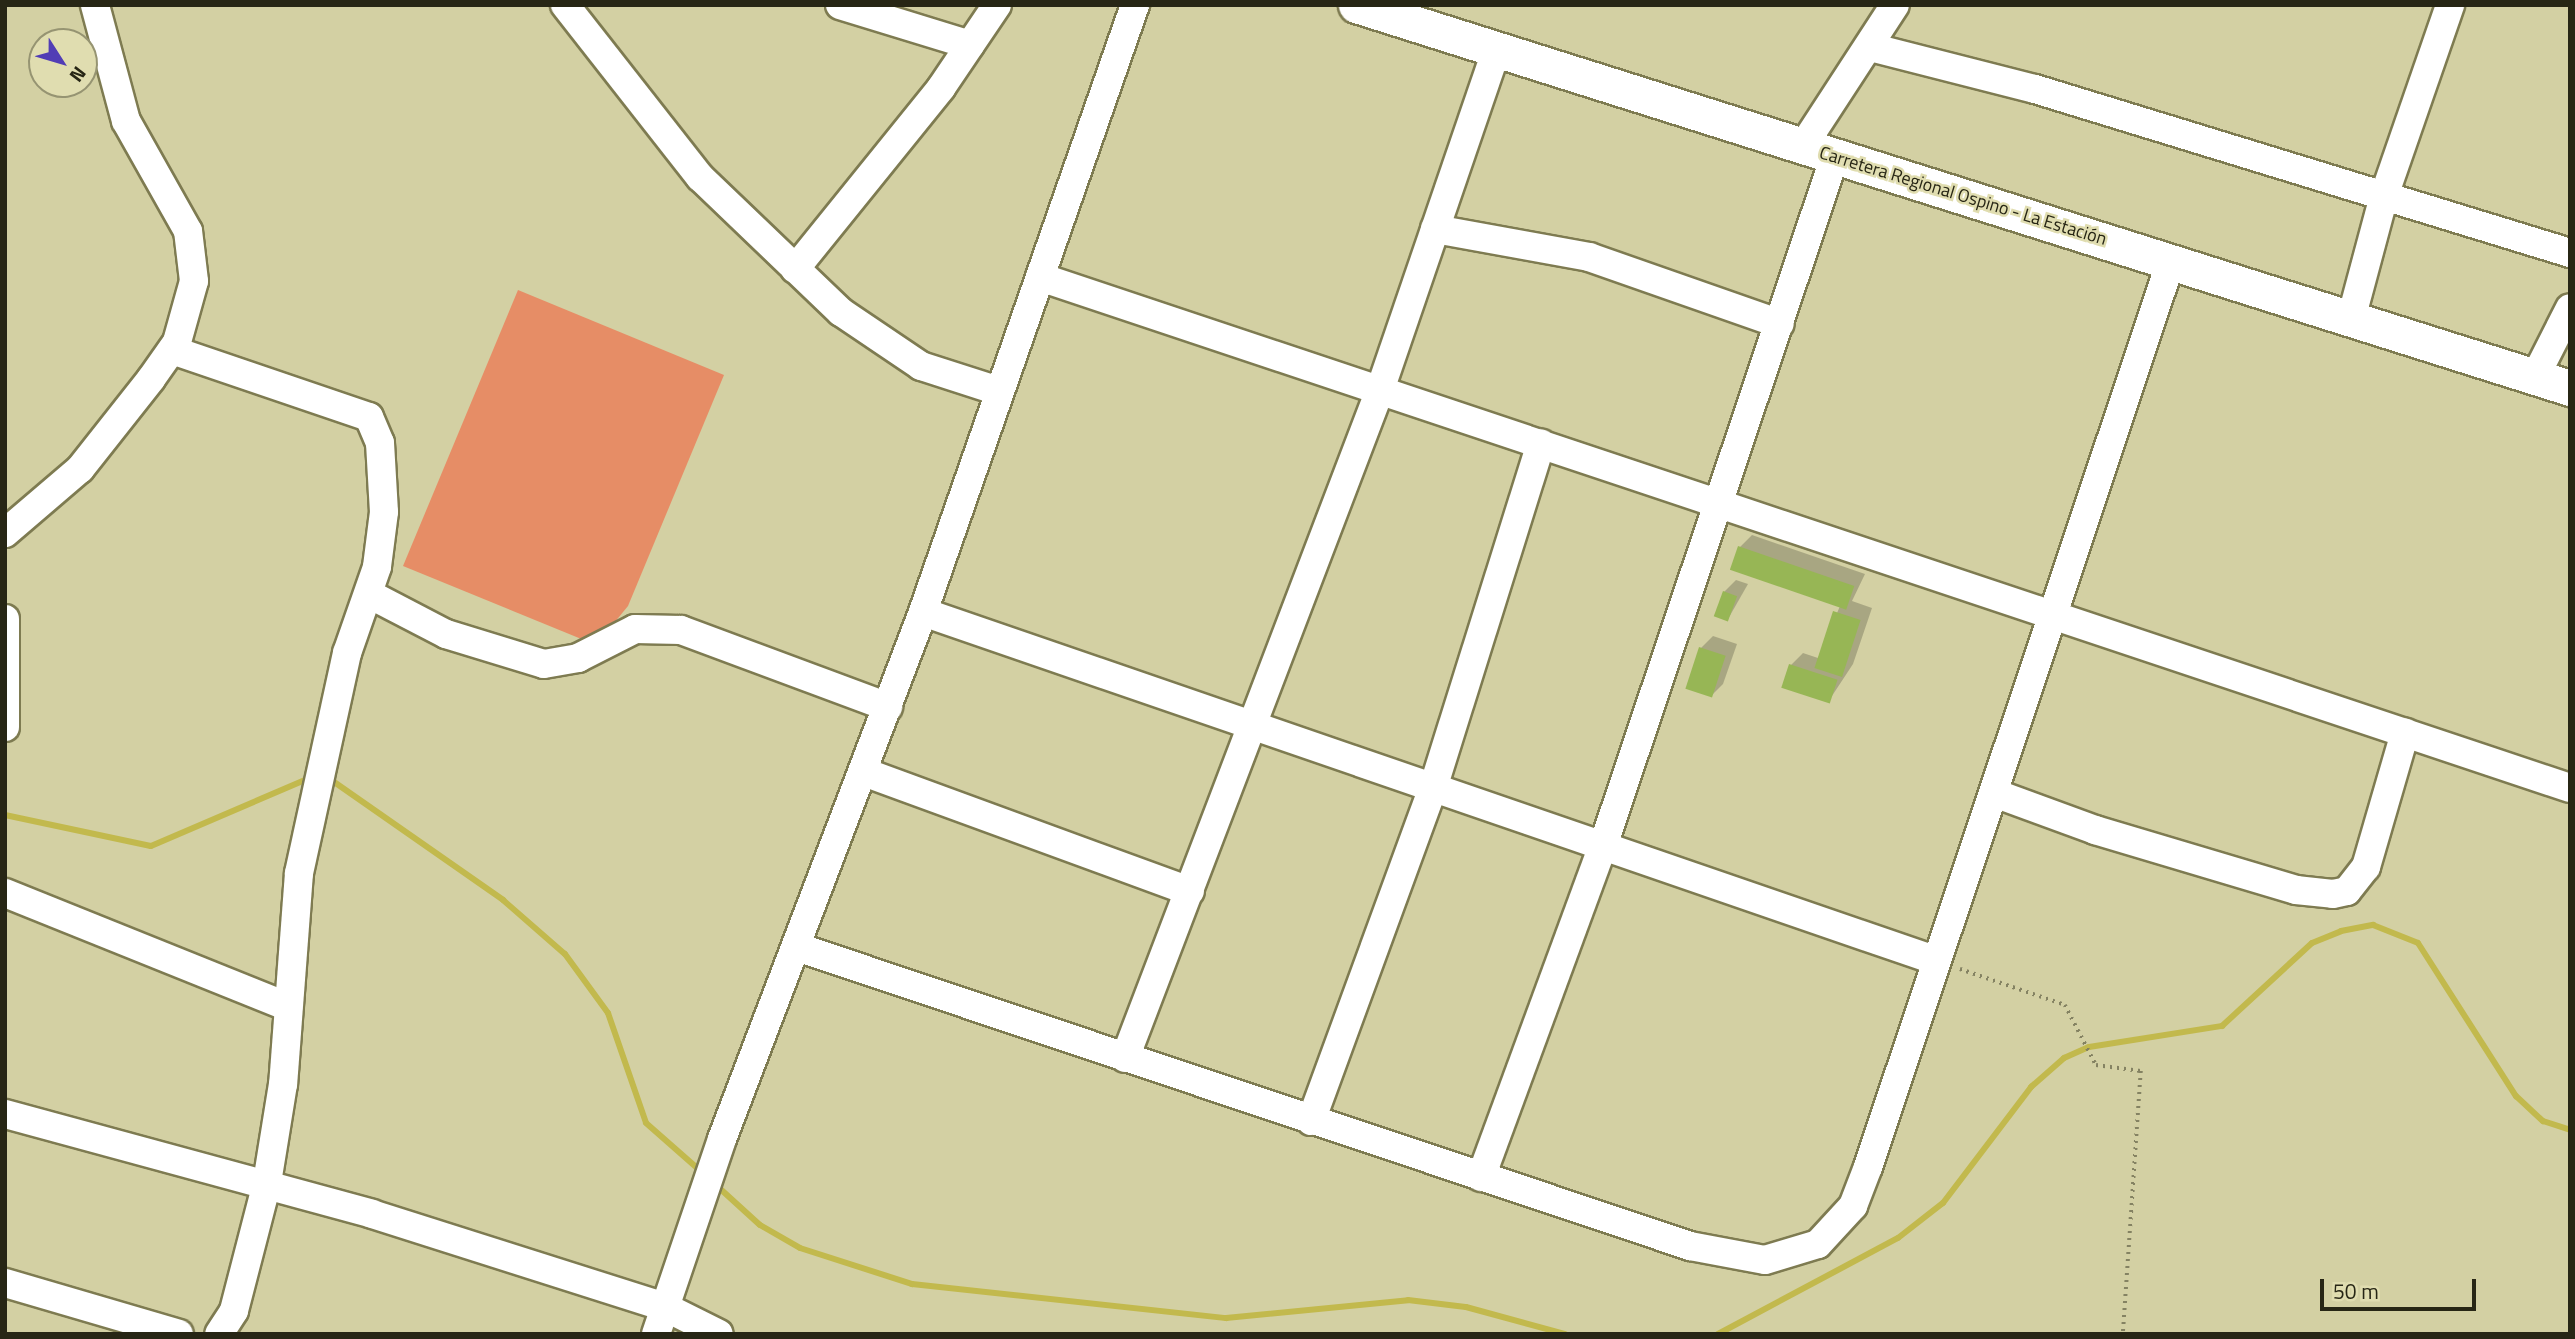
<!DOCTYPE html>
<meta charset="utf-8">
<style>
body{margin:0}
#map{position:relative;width:2575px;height:1339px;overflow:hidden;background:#d3d0a3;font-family:"Titillium Web",sans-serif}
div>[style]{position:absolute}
.green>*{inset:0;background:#e68d66}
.shadow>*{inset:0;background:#0003}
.stream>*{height:6px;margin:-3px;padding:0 3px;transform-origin:3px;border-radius:3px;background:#c2b94d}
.building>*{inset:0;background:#97b655;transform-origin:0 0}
.path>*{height:3.5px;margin-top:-1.75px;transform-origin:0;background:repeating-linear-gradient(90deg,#848262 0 2px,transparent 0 7px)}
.roads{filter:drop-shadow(2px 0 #7e7b51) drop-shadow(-2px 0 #7e7b51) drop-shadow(0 2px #7e7b51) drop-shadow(0 -2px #7e7b51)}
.minor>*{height:28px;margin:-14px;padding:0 14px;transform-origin:14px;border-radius:14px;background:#fff}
.major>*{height:35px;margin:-17.5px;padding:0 17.5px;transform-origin:17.5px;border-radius:17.5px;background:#fff}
span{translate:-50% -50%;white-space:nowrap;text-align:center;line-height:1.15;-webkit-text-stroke:5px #e0ddb0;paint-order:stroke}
.street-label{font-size:18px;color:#272615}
.frame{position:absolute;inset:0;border:7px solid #272615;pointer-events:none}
.north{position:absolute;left:28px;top:28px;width:70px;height:70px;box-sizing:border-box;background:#e0ddb0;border:2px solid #969472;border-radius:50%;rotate:127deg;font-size:19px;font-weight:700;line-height:28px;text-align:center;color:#272615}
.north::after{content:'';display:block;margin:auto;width:24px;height:32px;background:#513db5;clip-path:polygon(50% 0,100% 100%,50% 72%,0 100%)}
.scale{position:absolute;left:2320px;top:1279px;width:156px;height:32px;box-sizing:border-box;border:4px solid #272615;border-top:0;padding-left:9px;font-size:21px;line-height:24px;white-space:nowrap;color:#272615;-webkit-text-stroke:5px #e0ddb0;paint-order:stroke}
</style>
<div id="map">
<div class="green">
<div style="clip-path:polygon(518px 290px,724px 375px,628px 606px,596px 645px,403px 566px)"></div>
</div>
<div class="shadow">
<div style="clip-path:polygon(1752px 535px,1865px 574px,1852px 601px,1872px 608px,1853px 664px,1828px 702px,1791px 665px,1803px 653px,1818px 658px,1840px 606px,1740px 547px)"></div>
<div style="clip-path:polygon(1736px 580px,1748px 584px,1728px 619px,1724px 592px)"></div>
<div style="clip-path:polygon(1713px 636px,1737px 644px,1723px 684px,1711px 696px,1701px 648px)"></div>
</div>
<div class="stream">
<div style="left:327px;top:777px;width:215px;rotate:34.9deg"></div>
<div style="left:503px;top:900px;width:82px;rotate:41.1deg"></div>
<div style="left:565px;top:954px;width:73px;rotate:53.9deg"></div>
<div style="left:608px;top:1013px;width:116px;rotate:70.9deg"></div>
<div style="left:646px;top:1123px;width:76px;rotate:41.3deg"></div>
<div style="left:5px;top:815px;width:149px;rotate:12deg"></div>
<div style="left:151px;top:846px;width:177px;rotate:-23.2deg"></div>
<div style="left:716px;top:1185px;width:59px;rotate:42.3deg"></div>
<div style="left:760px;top:1225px;width:46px;rotate:29.9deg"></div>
<div style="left:800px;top:1248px;width:118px;rotate:17.8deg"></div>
<div style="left:912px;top:1284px;width:316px;rotate:6.2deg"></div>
<div style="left:1226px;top:1318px;width:183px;rotate:-5.6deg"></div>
<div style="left:1408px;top:1300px;width:58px;rotate:6.9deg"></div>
<div style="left:1466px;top:1307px;width:103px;rotate:15.3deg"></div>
<div style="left:1718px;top:1334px;width:204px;rotate:-28.1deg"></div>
<div style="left:1898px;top:1238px;width:57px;rotate:-37.9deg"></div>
<div style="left:1943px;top:1203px;width:146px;rotate:-52.8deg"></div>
<div style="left:2031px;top:1087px;width:44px;rotate:-41.3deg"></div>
<div style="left:2064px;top:1058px;width:27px;rotate:-24deg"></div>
<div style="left:2089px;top:1047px;width:135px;rotate:-9deg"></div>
<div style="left:2222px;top:1026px;width:122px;rotate:-42.7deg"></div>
<div style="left:2312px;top:943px;width:31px;rotate:-22deg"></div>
<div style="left:2341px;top:931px;width:33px;rotate:-11deg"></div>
<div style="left:2373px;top:925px;width:48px;rotate:21.8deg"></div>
<div style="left:2418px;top:943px;width:182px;rotate:57.4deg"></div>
<div style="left:2516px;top:1096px;width:37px;rotate:43deg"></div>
<div style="left:2543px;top:1121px;width:28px;rotate:18deg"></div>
</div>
<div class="building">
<div style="left:1738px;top:546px;width:123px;height:25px;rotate:19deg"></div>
<div style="left:1723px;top:591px;width:15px;height:27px;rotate:20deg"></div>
<div style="left:1833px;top:611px;width:29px;height:60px;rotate:18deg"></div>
<div style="left:1699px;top:647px;width:28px;height:44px;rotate:18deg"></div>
<div style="left:1789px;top:664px;width:51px;height:25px;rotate:18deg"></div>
</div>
<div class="path">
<div style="left:1960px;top:969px;width:111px;rotate:18.9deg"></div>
<div style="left:2065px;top:1005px;width:68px;rotate:62.7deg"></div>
<div style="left:2096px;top:1065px;width:45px;rotate:7.6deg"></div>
<div style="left:2141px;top:1071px;width:264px;rotate:93.9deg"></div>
</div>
<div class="roads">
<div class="minor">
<div style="left:565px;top:5px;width:219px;rotate:51.9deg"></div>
<div style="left:700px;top:177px;width:195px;rotate:43.8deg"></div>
<div style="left:841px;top:312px;width:97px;rotate:34deg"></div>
<div style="left:921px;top:366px;width:82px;rotate:17.8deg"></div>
<div style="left:840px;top:5px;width:136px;rotate:17.1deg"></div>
<div style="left:1870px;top:47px;width:170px;rotate:14.3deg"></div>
<div style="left:2035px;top:89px;width:560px;rotate:17.04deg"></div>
<div style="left:1803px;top:146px;width:168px;rotate:-56.9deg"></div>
<div style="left:1435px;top:229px;width:157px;rotate:10.3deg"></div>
<div style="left:1589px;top:257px;width:202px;rotate:19.3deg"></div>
<div style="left:795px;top:269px;width:233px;rotate:-51.1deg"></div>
<div style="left:941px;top:88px;width:100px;rotate:-56deg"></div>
<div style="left:1040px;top:277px;width:1613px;rotate:18.47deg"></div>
<div style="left:2351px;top:319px;width:127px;rotate:-75deg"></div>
<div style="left:2384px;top:196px;width:202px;rotate:-70.9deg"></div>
<div style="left:172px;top:350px;width:208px;rotate:18.8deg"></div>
<div style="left:369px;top:417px;width:28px;rotate:67deg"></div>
<div style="left:380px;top:443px;width:69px;rotate:86.7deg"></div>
<div style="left:384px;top:512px;width:55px;rotate:97.3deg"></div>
<div style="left:377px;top:567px;width:91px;rotate:109.2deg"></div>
<div style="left:347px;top:653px;width:225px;rotate:102.3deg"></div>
<div style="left:299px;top:873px;width:212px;rotate:94.3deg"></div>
<div style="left:283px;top:1084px;width:100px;rotate:99.2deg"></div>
<div style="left:267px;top:1183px;width:132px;rotate:104.5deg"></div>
<div style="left:234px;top:1311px;width:27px;rotate:123deg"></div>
<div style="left:2535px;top:377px;width:77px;rotate:-63.1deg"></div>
<div style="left:5px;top:533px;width:99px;rotate:-40.5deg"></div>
<div style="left:80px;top:469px;width:115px;rotate:-51.7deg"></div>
<div style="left:151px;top:379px;width:45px;rotate:-54.9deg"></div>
<div style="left:177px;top:342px;width:63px;rotate:-74.4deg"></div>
<div style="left:194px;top:281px;width:50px;rotate:-96.8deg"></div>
<div style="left:188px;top:231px;width:126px;rotate:-119.4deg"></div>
<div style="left:126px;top:121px;width:120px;rotate:-105deg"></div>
<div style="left:369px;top:594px;width:87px;rotate:27.5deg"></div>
<div style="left:446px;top:634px;width:102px;rotate:17deg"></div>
<div style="left:544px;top:664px;width:35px;rotate:-10deg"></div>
<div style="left:578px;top:658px;width:64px;rotate:-27deg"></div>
<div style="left:635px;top:629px;width:46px;rotate:1.2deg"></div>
<div style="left:681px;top:630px;width:221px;rotate:20.4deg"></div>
<div style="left:923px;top:612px;width:1069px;rotate:18.99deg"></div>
<div style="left:5px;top:619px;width:108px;rotate:90deg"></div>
<div style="left:864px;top:772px;width:347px;rotate:20.1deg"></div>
<div style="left:1994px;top:793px;width:108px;rotate:20.1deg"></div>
<div style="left:2095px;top:830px;width:210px;rotate:16.6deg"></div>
<div style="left:2296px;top:890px;width:37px;rotate:6deg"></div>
<div style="left:2333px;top:894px;width:14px;rotate:-12deg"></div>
<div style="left:2347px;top:891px;width:31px;rotate:-52deg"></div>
<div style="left:2366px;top:867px;width:140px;rotate:-73.8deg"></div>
<div style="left:5px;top:893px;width:305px;rotate:21.9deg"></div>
<div style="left:800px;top:948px;width:939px;rotate:18.51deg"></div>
<div style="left:1690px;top:1246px;width:76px;rotate:10.6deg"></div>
<div style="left:1765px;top:1260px;width:55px;rotate:-16.8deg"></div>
<div style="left:1818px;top:1244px;width:52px;rotate:-47.4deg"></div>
<div style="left:1853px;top:1206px;width:42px;rotate:-69deg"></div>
<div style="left:1868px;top:1167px;width:955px;rotate:-71.51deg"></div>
<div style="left:1125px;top:1058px;width:715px;rotate:-69.11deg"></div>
<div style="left:1380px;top:390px;width:361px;rotate:-71.1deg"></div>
<div style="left:5px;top:1114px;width:380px;rotate:15.2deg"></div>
<div style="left:372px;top:1214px;width:307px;rotate:17.6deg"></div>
<div style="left:665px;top:1307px;width:60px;rotate:26.6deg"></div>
<div style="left:1311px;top:1121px;width:355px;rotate:-69.9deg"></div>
<div style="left:1433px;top:788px;width:361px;rotate:-72.6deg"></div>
<div style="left:1481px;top:1177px;width:353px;rotate:-69.8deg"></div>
<div style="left:1603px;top:846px;width:728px;rotate:-71.42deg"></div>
<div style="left:5px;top:1283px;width:181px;rotate:16.3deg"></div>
<div style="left:656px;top:1334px;width:206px;rotate:-71.3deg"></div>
<div style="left:722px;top:1139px;width:564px;rotate:-69.12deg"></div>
<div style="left:923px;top:612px;width:643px;rotate:-70.75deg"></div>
</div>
<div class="major">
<div style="left:1356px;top:5px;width:1273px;rotate:17.51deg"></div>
</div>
</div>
<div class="street-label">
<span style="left:1963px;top:196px;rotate:17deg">Carretera Regional Ospino - La Estación</span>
</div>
<div class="frame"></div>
<div class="north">N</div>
<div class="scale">50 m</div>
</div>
